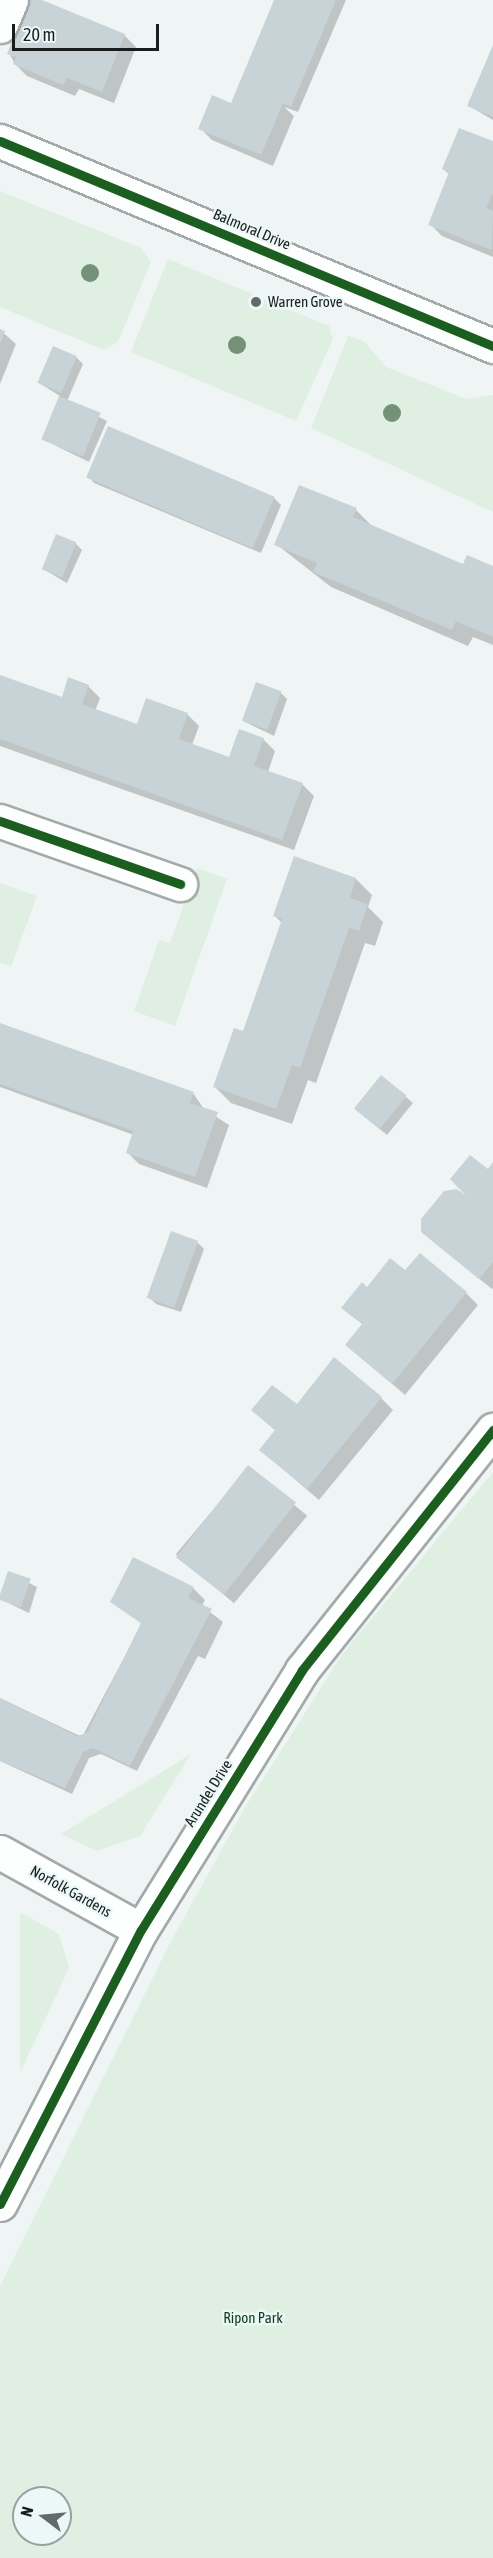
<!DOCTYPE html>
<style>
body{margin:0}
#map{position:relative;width:493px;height:2558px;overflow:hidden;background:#eff5f5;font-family:"Asap Condensed",sans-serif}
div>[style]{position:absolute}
.green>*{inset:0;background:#dfefe2}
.shadow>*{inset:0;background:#0003;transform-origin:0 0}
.building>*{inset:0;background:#c8d3d8;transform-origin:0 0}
.roads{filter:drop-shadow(2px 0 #a4a9a9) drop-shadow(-2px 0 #a4a9a9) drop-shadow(0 2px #a4a9a9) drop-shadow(0 -2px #a4a9a9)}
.minor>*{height:33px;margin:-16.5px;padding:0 16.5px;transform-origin:16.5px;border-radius:16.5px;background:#fdfefe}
.cycleway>*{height:9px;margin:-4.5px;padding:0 4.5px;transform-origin:4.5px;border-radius:4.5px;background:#1b5e20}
.trees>*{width:18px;height:18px;margin:-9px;border-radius:50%;background:#74917a}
.dots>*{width:16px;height:16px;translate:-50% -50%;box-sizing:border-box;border:3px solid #ecf7f8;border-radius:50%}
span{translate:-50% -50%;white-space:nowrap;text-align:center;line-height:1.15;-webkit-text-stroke:5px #ecf7f8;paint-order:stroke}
.street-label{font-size:15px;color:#191d1d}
.poi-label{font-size:15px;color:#191d1d}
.left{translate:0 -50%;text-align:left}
.park-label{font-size:15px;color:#103f15}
.north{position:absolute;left:12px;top:2486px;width:60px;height:60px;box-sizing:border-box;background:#ecf7f8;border:2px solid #98a0a0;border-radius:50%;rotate:286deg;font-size:16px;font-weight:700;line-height:24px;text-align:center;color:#191d1d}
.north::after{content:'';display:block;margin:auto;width:21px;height:27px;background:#646969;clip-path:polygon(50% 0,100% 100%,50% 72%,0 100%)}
.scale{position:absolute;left:12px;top:24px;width:147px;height:27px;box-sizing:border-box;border:3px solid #191d1d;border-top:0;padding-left:8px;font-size:18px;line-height:21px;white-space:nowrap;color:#191d1d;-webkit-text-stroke:4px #ecf7f8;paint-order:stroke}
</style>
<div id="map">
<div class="green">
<div style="clip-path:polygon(0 191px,141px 248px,151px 262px,118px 342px,104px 350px,0 307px)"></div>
<div style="clip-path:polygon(168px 259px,329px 326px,333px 339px,296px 421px,131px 352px)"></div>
<div style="clip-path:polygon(348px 336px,364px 341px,386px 367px,466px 399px,493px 395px,493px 512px,311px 428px)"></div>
<div style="clip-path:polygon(197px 868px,227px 879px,175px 1026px,134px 1011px,159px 940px,170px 943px)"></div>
<div style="clip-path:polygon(0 883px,37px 896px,11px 967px,0 963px)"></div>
<div style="clip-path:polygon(evenodd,493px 1472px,493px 2558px,0 2558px,0 2286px,170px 1943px,244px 1809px,343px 1653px,493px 1472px,24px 2498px,60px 2498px,60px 2534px,24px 2534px,24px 2498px)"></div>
<div style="clip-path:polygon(191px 1754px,140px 1836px,97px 1851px,61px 1834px)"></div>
<div style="clip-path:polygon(20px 1912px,59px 1934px,69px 1968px,20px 2073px)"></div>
</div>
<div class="shadow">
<div style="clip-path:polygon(31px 0,124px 35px,136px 47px,114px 103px,79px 89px,75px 96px,27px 76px,15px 64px,9px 53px)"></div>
<div style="clip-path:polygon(275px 0,346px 0,298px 112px,284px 107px,294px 116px,273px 166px,212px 140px,200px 128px,232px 105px)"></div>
<div style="clip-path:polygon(493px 52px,493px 120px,469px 106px)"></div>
<div style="clip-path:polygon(493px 143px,493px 257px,442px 236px,430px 224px,450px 175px,443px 169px)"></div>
<div style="clip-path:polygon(0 330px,16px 344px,0 384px)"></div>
<div style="clip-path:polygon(76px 357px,83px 364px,67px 401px,107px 421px,89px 462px,42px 439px,60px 396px,39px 383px)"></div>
<div style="clip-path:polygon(109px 428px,274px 498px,281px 505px,261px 553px,94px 483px,88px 476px)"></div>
<div style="clip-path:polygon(356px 510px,372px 526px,463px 566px,493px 568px,493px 645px,473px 637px,468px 646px,331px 587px,276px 544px)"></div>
<div style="clip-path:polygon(75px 543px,82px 550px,67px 583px,43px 569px)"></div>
<div style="clip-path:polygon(0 677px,63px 699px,88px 686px,100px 698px,95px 711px,138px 726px,187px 714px,199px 726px,192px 745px,230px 758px,263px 739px,275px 751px,268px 772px,302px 784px,314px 796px,294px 850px,0 746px)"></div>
<div style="clip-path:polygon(280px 692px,287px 699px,274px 736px,243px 721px)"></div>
<div style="clip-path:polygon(356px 879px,372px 895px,368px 907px,383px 922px,375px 946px,365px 943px,316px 1083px,308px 1080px,292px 1124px,231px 1103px,215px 1087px,244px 1033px,282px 923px,275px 916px)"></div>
<div style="clip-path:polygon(0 1024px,193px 1093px,204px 1109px,229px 1125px,207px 1188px,139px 1164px,127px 1152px,134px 1135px,0 1087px)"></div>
<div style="clip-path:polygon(406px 1097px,413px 1103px,387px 1135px,363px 1115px)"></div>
<div style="clip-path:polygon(493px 1165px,493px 1288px,492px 1289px,435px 1243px)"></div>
<div style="clip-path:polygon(197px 1242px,204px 1249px,181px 1312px,156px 1304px,149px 1297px)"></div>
<div style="clip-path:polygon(406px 1272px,466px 1293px,478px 1305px,405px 1395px,347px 1345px,363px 1325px,343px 1307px)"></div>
<div style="clip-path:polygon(381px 1398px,393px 1410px,319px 1500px,261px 1450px,276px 1431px,253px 1410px)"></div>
<div style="left:249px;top:1467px;width:76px;height:114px;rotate:40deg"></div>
<div style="clip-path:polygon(9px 1573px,37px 1587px,29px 1613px,0 1599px)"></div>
<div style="clip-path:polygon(193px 1588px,205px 1600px,202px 1606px,223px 1622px,205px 1659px,198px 1656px,137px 1771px,101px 1754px,89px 1758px,72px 1794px,0 1761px,0 1698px,82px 1737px,142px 1624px,112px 1602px)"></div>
</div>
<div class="building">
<div style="clip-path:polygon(29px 0,42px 0,125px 34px,102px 92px,67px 78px,63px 85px,13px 64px,16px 57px,7px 54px)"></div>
<div style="clip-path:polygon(274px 0,336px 0,291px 107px,283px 103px,261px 155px,198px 129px,212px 95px,231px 103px)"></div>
<div style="clip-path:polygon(493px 45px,493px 117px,467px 106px)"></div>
<div style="clip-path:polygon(459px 128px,493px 141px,493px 193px,486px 208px,493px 211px,492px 250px,428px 225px,449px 172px,442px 169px)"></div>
<div style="clip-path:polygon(0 329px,5px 331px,0 344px)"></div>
<div style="left:53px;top:346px;width:26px;height:40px;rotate:23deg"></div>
<div style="left:59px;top:396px;width:45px;height:47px;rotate:22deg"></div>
<div style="left:108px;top:426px;width:181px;height:56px;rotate:23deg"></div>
<div style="clip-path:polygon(299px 485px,357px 508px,353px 517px,463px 564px,467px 555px,493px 566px,493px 637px,456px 621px,452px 630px,313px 572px,317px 563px,274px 545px)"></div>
<div style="left:56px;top:534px;width:22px;height:38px;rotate:22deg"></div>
<div style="clip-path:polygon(0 675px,62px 697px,68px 677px,89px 685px,82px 704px,137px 724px,146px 698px,188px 713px,179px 739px,229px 757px,239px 729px,264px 738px,254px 766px,303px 783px,282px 840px,0 739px)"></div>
<div style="left:256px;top:682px;width:27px;height:41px;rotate:20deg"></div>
<div style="clip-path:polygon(294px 856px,356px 878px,350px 898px,368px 904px,359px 931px,349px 928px,300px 1068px,292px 1065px,276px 1109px,213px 1087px,234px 1028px,243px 1031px,282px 919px,273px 916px)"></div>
<div style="clip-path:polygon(0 1023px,194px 1092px,190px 1103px,218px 1112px,195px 1177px,126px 1153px,133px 1131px,0 1084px)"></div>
<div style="left:381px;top:1075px;width:33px;height:43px;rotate:39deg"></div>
<div style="clip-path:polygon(470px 1155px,488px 1169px,493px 1162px,493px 1262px,479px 1279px,421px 1232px,421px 1219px,444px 1191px,457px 1189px,466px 1196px,450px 1179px)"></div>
<div style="left:171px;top:1231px;width:29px;height:71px;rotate:20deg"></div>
<div style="clip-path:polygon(420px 1253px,467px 1292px,392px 1384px,345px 1345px,362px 1324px,341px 1308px,362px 1282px,367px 1287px,390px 1258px,405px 1270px)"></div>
<div style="clip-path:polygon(334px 1357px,382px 1397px,307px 1489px,259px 1450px,275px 1430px,251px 1410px,272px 1385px,297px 1404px)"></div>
<div style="left:248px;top:1465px;width:61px;height:117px;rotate:38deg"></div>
<div style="clip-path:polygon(133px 1557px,194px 1587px,188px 1598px,212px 1609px,130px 1766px,93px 1748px,83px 1752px,65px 1788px,0 1761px,0 1698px,77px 1736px,87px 1733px,141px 1623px,110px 1602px)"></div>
<div style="left:8px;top:1571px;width:24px;height:30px;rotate:19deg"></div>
</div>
<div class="roads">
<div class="minor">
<div style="left:0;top:26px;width:28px;rotate:-67deg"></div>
<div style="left:0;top:141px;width:534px;rotate:22.58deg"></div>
<div style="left:0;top:821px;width:191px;rotate:19.3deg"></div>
<div style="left:0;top:1852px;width:161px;rotate:29deg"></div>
<div style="left:0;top:2204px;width:308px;rotate:-62.8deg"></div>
<div style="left:141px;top:1930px;width:306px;rotate:-58.2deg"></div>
<div style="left:302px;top:1670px;width:307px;rotate:-51.5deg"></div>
</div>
</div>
<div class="cycleway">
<div style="left:0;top:141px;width:534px;rotate:22.58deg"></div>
<div style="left:0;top:821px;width:191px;rotate:19.3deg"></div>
<div style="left:0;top:2204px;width:308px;rotate:-62.8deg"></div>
<div style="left:141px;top:1930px;width:306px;rotate:-58.2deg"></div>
<div style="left:302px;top:1670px;width:307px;rotate:-51.5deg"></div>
</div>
<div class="trees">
<div style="left:90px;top:273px"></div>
<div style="left:237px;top:345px"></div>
<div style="left:392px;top:413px"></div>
</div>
<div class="dots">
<div style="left:256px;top:302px;background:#646969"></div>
</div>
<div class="street-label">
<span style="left:252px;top:229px;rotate:23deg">Balmoral Drive</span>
<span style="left:208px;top:1793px;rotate:-58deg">Arundel Drive</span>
<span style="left:71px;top:1891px;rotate:29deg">Norfolk Gardens</span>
</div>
<div class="poi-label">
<span class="left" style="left:268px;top:302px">Warren Grove</span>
</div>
<div class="park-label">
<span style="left:253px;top:2318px">Ripon Park</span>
</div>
<div class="north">N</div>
<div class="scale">20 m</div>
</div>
